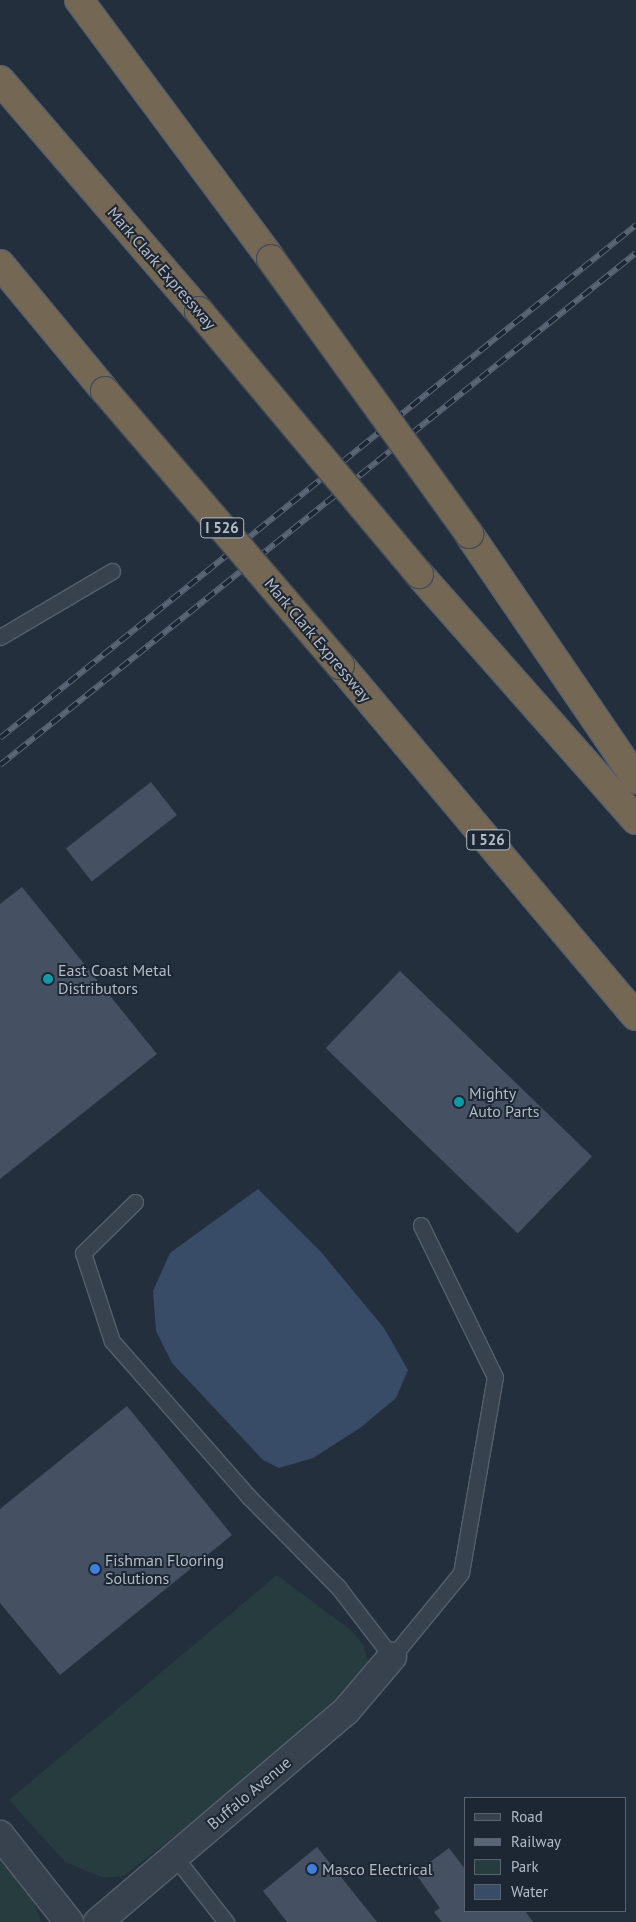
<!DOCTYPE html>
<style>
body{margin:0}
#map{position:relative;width:636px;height:1922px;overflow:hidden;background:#242f3e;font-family:"PT Sans",sans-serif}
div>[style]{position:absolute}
.green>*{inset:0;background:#263c3f}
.water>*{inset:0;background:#394c67}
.building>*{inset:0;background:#455162;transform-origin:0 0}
.roads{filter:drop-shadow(1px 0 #565f6c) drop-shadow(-1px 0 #565f6c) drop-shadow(0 1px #565f6c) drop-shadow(0 -1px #565f6c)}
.service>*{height:15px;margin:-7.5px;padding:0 7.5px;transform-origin:7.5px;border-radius:7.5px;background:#38414e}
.minor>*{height:28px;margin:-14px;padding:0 14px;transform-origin:14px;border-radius:14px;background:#38414e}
.motorway>*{height:28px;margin:-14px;padding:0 14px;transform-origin:14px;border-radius:14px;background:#746855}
.rail>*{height:5.5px;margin-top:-2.75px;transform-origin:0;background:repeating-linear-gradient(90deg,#1d2633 0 11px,#5a6575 0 22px);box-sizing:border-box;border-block:1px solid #5a6575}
.bridges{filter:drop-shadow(1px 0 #434c59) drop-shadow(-1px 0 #434c59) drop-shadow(0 1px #434c59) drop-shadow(0 -1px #434c59)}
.motorway-bridge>*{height:28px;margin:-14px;padding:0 14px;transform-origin:14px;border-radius:14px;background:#746855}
.dots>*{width:14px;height:14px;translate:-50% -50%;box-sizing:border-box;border:2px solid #1d2633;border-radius:50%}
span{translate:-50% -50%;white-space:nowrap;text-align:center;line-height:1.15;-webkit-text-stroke:4px #1d2633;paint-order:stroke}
.shield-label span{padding:1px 4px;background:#1d2633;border:1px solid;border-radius:4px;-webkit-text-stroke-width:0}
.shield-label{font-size:15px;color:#b4bcc9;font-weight:700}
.street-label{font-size:16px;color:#b4bcc9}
.poi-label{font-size:16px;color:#b4bcc9}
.left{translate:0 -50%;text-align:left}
.legend{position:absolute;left:464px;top:1797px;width:162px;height:115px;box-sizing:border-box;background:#1d2633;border:1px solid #59626f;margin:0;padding:6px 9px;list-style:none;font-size:15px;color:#b4bcc9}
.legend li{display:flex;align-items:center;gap:10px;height:25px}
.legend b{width:25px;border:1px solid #59626f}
</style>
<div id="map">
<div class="green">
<div style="clip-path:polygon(277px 1575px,352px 1631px,364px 1646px,371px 1673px,262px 1767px,124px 1876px,104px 1878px,65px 1862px,9px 1800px)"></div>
<div style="clip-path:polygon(0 1855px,33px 1897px,41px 1922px,0 1922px)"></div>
</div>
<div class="water">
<div style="clip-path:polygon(258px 1189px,321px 1252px,384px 1328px,408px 1370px,396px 1398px,360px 1428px,313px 1458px,279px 1468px,263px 1460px,172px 1363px,156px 1331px,153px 1291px,170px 1253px)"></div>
</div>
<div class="building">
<div style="left:151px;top:782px;width:42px;height:108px;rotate:52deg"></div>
<div style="clip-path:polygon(22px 887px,157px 1054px,0 1179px,0 904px)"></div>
<div style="left:400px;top:971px;width:267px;height:107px;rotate:44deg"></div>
<div style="clip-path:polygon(127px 1406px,232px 1535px,60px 1675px,0 1603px,0 1509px)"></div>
<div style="clip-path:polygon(317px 1847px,377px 1922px,287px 1922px,263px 1891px)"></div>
<div style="clip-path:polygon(449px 1848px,465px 1869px,465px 1911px,525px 1911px,533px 1922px,442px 1922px,434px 1912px,440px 1908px,415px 1873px)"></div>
</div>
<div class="roads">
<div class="service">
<div style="left:0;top:637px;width:130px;rotate:-30.5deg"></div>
<div style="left:135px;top:1202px;width:73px;rotate:135.6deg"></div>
<div style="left:83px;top:1253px;width:93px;rotate:71.8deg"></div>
<div style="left:112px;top:1341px;width:208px;rotate:48.7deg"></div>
<div style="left:249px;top:1497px;width:127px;rotate:45.3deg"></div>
<div style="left:338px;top:1587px;width:88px;rotate:52.4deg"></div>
<div style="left:392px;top:1657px;width:109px;rotate:-50.6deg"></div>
<div style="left:461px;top:1573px;width:199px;rotate:-80.2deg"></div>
<div style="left:495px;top:1377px;width:169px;rotate:-116deg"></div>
<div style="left:175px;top:1857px;width:83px;rotate:51.9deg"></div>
</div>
<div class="minor">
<div style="left:0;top:1835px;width:111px;rotate:51.6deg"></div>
<div style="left:98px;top:1922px;width:326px;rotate:-40.4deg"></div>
<div style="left:346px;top:1711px;width:71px;rotate:-49.6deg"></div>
</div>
<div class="motorway">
<div style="left:79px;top:0;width:322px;rotate:53.4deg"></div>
<div style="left:0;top:80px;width:305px;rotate:49.3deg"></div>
<div style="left:0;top:264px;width:165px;rotate:50.4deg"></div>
<div style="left:469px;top:534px;width:297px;rotate:55.7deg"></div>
<div style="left:419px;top:574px;width:328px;rotate:48.6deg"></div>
<div style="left:340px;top:665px;width:459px;rotate:49.9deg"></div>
</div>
</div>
<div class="rail">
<div style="left:0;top:738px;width:817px;rotate:-38.89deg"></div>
<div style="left:0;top:765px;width:816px;rotate:-38.84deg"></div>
</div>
<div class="bridges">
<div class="motorway-bridge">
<div style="left:271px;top:259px;width:339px;rotate:54.2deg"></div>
<div style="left:199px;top:311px;width:343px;rotate:50.1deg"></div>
<div style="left:105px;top:391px;width:361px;rotate:49.4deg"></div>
</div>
</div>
<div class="dots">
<div style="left:48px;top:979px;background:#0f9aa8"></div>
<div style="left:459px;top:1102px;background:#0f9aa8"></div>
<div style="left:95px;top:1569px;background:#3f7fe0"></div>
<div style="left:312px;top:1869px;background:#3f7fe0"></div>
</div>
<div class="shield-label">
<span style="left:222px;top:528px">I 526</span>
<span style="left:488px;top:840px">I 526</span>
</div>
<div class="street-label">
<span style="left:162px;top:268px;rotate:49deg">Mark Clark Expressway</span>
<span style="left:318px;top:640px;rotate:50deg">Mark Clark Expressway</span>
<span style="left:249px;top:1793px;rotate:-40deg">Buffalo Avenue</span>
</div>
<div class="poi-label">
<span class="left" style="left:58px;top:979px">East Coast Metal<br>Distributors</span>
<span class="left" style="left:469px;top:1102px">Mighty<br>Auto Parts</span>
<span class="left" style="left:105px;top:1569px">Fishman Flooring<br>Solutions</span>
<span class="left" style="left:322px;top:1869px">Masco Electrical</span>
</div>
<ul class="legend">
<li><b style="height:6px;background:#38414e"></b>Road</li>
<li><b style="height:6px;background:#5a6575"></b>Railway</li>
<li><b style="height:14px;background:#263c3f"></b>Park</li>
<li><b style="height:14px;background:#394c67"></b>Water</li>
</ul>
</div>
